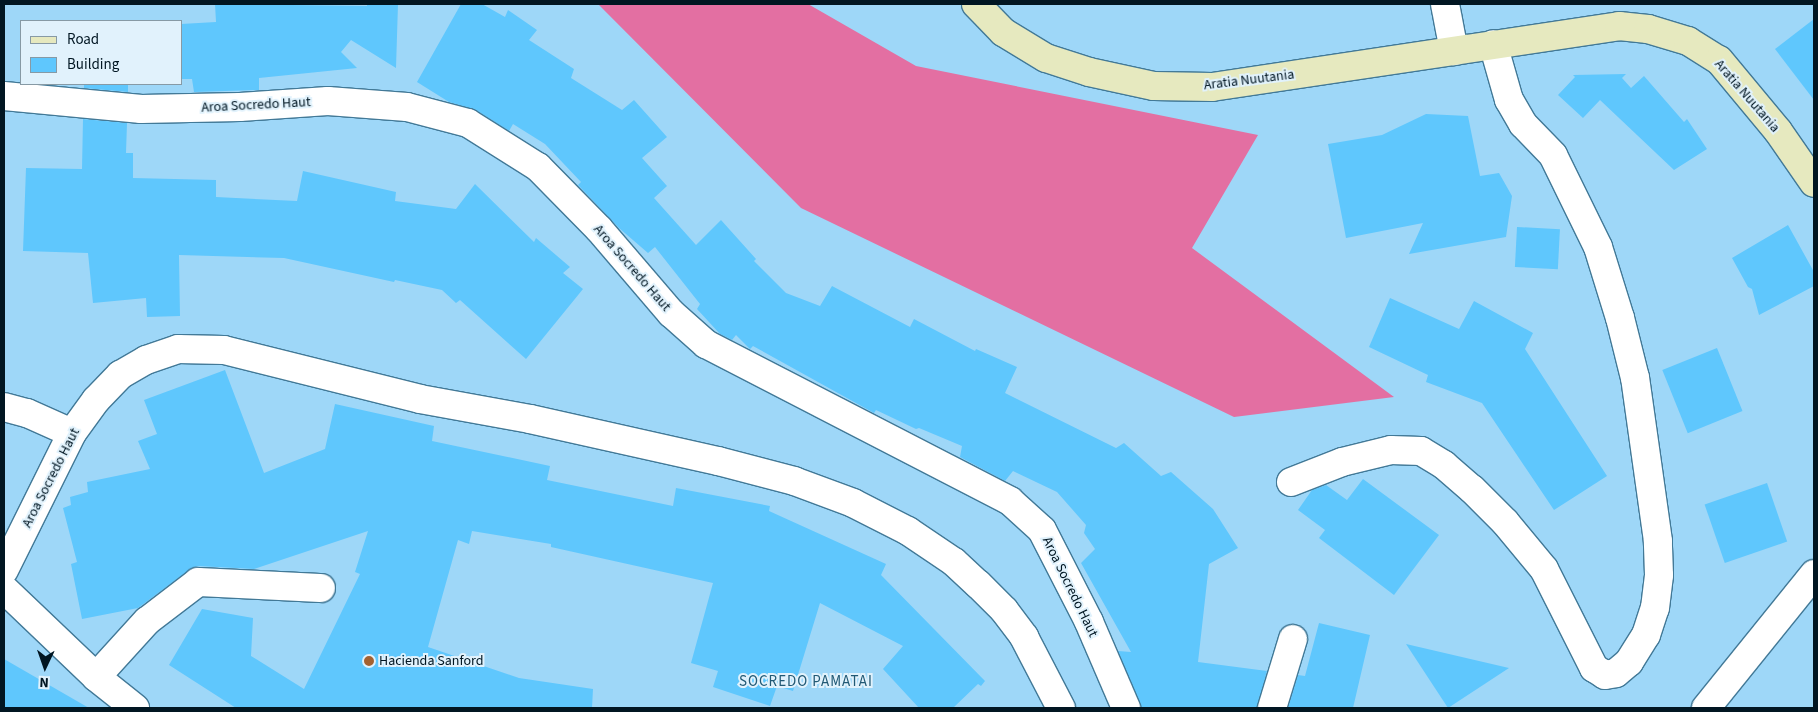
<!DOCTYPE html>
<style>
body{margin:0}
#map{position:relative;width:1818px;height:712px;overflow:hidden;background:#9ed7f8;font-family:"Source Sans 3",sans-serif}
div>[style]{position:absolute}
.forest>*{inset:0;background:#e36fa2}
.building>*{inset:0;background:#5fc7fd;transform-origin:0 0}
.roads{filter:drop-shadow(1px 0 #427997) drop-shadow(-1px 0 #427997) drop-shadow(0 1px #427997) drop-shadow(0 -1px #427997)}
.street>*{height:28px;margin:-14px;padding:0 14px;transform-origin:14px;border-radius:14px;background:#fff}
.secondary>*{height:28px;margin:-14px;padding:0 14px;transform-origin:14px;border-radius:14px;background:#e6e9bf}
.dots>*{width:14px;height:14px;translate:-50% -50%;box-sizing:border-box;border:2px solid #e1f2fc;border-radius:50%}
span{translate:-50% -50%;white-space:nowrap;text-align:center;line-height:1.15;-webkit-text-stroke:4px #e1f2fc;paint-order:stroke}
.street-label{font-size:14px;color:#011622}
.poi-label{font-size:14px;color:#011622}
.left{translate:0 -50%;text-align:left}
.neighbourhood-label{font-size:15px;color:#215975;letter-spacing:1px}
.frame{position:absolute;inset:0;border:5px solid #011622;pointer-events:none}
.legend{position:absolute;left:20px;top:20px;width:162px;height:65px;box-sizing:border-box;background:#e1f2fc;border:1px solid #879aa5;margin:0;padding:6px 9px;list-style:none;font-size:15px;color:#011622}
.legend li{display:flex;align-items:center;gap:10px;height:25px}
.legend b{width:25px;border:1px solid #879aa5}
.north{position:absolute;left:20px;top:642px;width:50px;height:50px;-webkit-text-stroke:4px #e1f2fc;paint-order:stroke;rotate:183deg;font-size:14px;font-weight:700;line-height:20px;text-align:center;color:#011622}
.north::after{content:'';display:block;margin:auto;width:18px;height:22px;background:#011622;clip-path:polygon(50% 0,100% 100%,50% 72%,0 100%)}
</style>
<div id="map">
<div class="forest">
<div style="clip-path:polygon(598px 4px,808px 4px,916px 66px,1258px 135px,1192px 248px,1394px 397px,1234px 417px,801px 208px)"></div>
</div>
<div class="building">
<div style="clip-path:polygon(215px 4px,367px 6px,367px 4px,398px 4px,396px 68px,351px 40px,341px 52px,357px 68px,259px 78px,259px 90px,194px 92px,192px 79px,181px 79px,181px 24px,216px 22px)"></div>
<div style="clip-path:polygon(461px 4px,482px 4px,505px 17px,508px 10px,537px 30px,529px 40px,574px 69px,571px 78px,622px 110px,634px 100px,667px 137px,642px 158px,667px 186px,654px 198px,696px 245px,721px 220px,756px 259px,754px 261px,786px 293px,820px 306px,832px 286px,910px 327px,914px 319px,975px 351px,976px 349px,1017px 367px,1005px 393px,1116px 448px,1124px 443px,1161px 476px,1171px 472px,1213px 509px,1238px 548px,1209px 564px,1198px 662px,1267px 671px,1257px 708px,1141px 708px,1118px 651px,1131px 652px,1081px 563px,1095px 549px,1084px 533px,1086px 525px,1057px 492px,1013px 471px,1005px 481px,960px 457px,962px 446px,919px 428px,916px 429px,876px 410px,874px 413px,753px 346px,750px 349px,736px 335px,732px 340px,720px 334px,697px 309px,700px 304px,655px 247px,648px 253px,619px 228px,578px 185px,581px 182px,545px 144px,513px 124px,509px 131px,476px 110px,449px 102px,417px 82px)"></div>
<div style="clip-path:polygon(1814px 19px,1814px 100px,1775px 49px)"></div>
<div style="clip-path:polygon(1626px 74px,1622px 78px,1631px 88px,1644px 76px,1684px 122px,1687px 119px,1707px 149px,1674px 170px,1600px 100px,1583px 118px,1558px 95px,1575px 77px,1573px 75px)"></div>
<div style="clip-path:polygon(84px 84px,128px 84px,128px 92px,84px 88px)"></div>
<div style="clip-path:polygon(1426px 114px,1468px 116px,1480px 176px,1499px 173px,1512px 196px,1506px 237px,1409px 254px,1423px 223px,1346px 238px,1328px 144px,1382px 135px)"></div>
<div style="clip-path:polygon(83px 119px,127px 123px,126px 153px,133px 153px,133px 178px,216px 180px,216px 197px,297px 201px,303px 171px,396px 192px,395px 201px,456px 209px,475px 184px,534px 242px,536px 238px,570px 267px,563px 273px,583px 289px,526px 359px,460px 300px,456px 303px,442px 290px,395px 280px,394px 282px,284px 258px,179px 255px,180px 316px,147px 317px,146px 298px,93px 303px,88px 253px,23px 251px,26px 168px,82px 169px)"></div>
<div style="clip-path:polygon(1788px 225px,1814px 272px,1814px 286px,1759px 315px,1752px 289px,1748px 287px,1732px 258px)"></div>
<div style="left:1517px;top:227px;width:43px;height:40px;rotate:3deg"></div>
<div style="clip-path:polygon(1390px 298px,1459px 329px,1474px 301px,1533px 333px,1525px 349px,1607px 476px,1554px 510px,1482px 403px,1426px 382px,1428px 375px,1369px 347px)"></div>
<div style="left:1717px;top:348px;width:68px;height:59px;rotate:68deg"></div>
<div style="clip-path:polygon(225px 370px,264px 473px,325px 449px,335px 404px,434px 426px,432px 441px,550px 466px,547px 480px,673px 506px,676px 488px,770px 506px,769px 511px,886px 564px,881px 575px,985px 681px,981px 686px,978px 684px,953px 708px,919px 708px,883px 669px,903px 646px,820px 603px,793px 691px,777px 686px,770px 706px,713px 687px,718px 671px,691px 663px,713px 583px,551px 547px,551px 544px,472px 531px,469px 544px,458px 540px,428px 647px,519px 678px,593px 689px,592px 708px,236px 708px,169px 665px,202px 609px,253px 618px,251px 656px,304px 689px,360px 574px,355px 572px,368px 531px,254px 569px,198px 566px,189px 570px,138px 608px,82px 619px,71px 564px,77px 562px,63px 508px,71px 505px,70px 497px,88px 492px,87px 482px,150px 469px,138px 441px,157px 434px,144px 400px)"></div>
<div style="clip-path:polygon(1363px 479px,1439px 535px,1394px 595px,1319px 538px,1325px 530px,1298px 510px,1312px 490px,1326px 485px,1347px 500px)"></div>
<div style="left:1767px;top:483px;width:62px;height:66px;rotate:71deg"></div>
<div style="clip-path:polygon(1319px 623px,1370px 635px,1353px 708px,1288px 708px,1298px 675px,1305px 676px)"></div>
<div style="clip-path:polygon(1406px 644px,1509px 668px,1448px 708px)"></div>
<div style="clip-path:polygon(4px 659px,89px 708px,4px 708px)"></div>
</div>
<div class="roads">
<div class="street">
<div style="left:1445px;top:4px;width:48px;rotate:79.2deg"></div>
<div style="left:4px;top:96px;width:138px;rotate:5.4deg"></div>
<div style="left:141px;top:109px;width:99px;rotate:-1.2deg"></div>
<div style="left:240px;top:107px;width:88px;rotate:-3.9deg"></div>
<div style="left:328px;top:101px;width:79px;rotate:4.3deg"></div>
<div style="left:407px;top:107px;width:63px;rotate:14.7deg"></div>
<div style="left:468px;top:123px;width:83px;rotate:32.2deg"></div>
<div style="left:538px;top:167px;width:87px;rotate:45.5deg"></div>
<div style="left:599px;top:229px;width:111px;rotate:49.4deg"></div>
<div style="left:671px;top:313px;width:47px;rotate:41.5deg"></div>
<div style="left:706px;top:344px;width:342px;rotate:27.3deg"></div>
<div style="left:1010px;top:501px;width:43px;rotate:42.2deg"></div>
<div style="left:1042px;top:530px;width:103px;rotate:62.9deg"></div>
<div style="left:1089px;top:622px;width:94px;rotate:66.7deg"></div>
<div style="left:4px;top:407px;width:24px;rotate:15deg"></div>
<div style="left:27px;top:413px;width:49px;rotate:24deg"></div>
<div style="left:1291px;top:482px;width:55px;rotate:-21.4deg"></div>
<div style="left:1342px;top:462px;width:50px;rotate:-13.8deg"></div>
<div style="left:1391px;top:450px;width:30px;rotate:2deg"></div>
<div style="left:1421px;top:451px;width:27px;rotate:31deg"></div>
<div style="left:1444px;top:465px;width:37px;rotate:41deg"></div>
<div style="left:1472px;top:489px;width:47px;rotate:45deg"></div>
<div style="left:1505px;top:522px;width:61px;rotate:50.3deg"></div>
<div style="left:1544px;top:569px;width:111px;rotate:63.2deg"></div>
<div style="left:1594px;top:668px;width:13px;rotate:32deg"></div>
<div style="left:1605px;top:675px;width:11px;rotate:-10deg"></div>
<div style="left:1616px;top:673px;width:17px;rotate:-40deg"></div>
<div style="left:1629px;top:662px;width:32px;rotate:-58deg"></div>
<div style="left:1646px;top:635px;width:28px;rotate:-72deg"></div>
<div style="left:1655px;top:608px;width:33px;rotate:-83deg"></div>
<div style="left:1659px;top:575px;width:34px;rotate:-92deg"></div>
<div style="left:1658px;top:541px;width:165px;rotate:-98deg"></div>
<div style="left:1635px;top:378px;width:62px;rotate:-104deg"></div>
<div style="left:1620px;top:318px;width:74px;rotate:-107.2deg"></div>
<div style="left:1598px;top:247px;width:102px;rotate:-116.1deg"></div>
<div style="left:1553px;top:155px;width:43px;rotate:-134.1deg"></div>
<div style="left:1523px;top:124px;width:28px;rotate:-120deg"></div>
<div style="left:1509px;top:100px;width:58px;rotate:-105.9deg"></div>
<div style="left:4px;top:570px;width:153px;rotate:-63.6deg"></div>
<div style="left:72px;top:433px;width:41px;rotate:-54deg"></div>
<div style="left:96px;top:400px;width:35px;rotate:-46deg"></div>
<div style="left:120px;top:375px;width:30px;rotate:-30deg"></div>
<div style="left:146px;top:360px;width:34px;rotate:-19deg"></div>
<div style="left:178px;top:349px;width:46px;rotate:1.2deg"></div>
<div style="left:224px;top:350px;width:202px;rotate:14deg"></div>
<div style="left:420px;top:399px;width:112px;rotate:10.3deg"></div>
<div style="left:530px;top:419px;width:193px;rotate:12.6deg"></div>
<div style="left:718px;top:461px;width:79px;rotate:14.7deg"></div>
<div style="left:794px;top:481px;width:63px;rotate:20.4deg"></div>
<div style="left:853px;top:503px;width:62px;rotate:27deg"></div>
<div style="left:908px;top:531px;width:55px;rotate:34deg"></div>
<div style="left:954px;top:562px;width:33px;rotate:43deg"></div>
<div style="left:978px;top:584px;width:37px;rotate:45deg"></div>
<div style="left:1004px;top:610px;width:34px;rotate:53deg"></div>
<div style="left:1024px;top:637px;width:80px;rotate:62.5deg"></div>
<div style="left:4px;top:589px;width:127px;rotate:43.7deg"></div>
<div style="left:96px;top:677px;width:50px;rotate:38.5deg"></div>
<div style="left:96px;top:677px;width:76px;rotate:-47.7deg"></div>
<div style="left:147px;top:621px;width:64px;rotate:-37.4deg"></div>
<div style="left:198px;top:582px;width:123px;rotate:2.8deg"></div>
<div style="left:1272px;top:708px;width:72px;rotate:-73.1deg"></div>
<div style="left:1706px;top:708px;width:172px;rotate:-51.1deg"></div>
</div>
<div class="secondary">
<div style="left:976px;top:4px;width:39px;rotate:46deg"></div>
<div style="left:1003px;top:32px;width:50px;rotate:31.2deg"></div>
<div style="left:1046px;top:58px;width:45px;rotate:18deg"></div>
<div style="left:1089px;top:72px;width:66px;rotate:12.2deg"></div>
<div style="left:1154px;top:86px;width:58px;rotate:1deg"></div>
<div style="left:1212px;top:87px;width:412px;rotate:-8.5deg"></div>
<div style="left:1619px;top:26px;width:29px;rotate:6deg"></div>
<div style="left:1648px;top:29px;width:42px;rotate:16.7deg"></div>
<div style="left:1688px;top:41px;width:36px;rotate:32deg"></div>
<div style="left:1719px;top:60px;width:92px;rotate:50.3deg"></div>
<div style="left:1778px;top:131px;width:63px;rotate:55.3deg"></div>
</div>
</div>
<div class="dots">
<div style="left:369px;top:661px;background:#a46130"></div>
</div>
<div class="street-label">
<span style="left:1249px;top:80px;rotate:-7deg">Aratia Nuutania</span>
<span style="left:1747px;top:96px;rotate:49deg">Aratia Nuutania</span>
<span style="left:256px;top:105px;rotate:-3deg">Aroa Socredo Haut</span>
<span style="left:632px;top:268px;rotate:49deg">Aroa Socredo Haut</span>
<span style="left:51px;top:478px;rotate:-63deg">Aroa Socredo Haut</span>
<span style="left:1070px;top:587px;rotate:64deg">Aroa Socredo Haut</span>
</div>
<div class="poi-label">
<span class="left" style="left:379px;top:661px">Hacienda Sanford</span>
</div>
<div class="neighbourhood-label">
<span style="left:806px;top:682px">SOCREDO PAMATAI</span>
</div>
<div class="frame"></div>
<ul class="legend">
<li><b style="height:6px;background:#e6e9bf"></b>Road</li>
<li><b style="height:14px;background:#5fc7fd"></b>Building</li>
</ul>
<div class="north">N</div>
</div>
